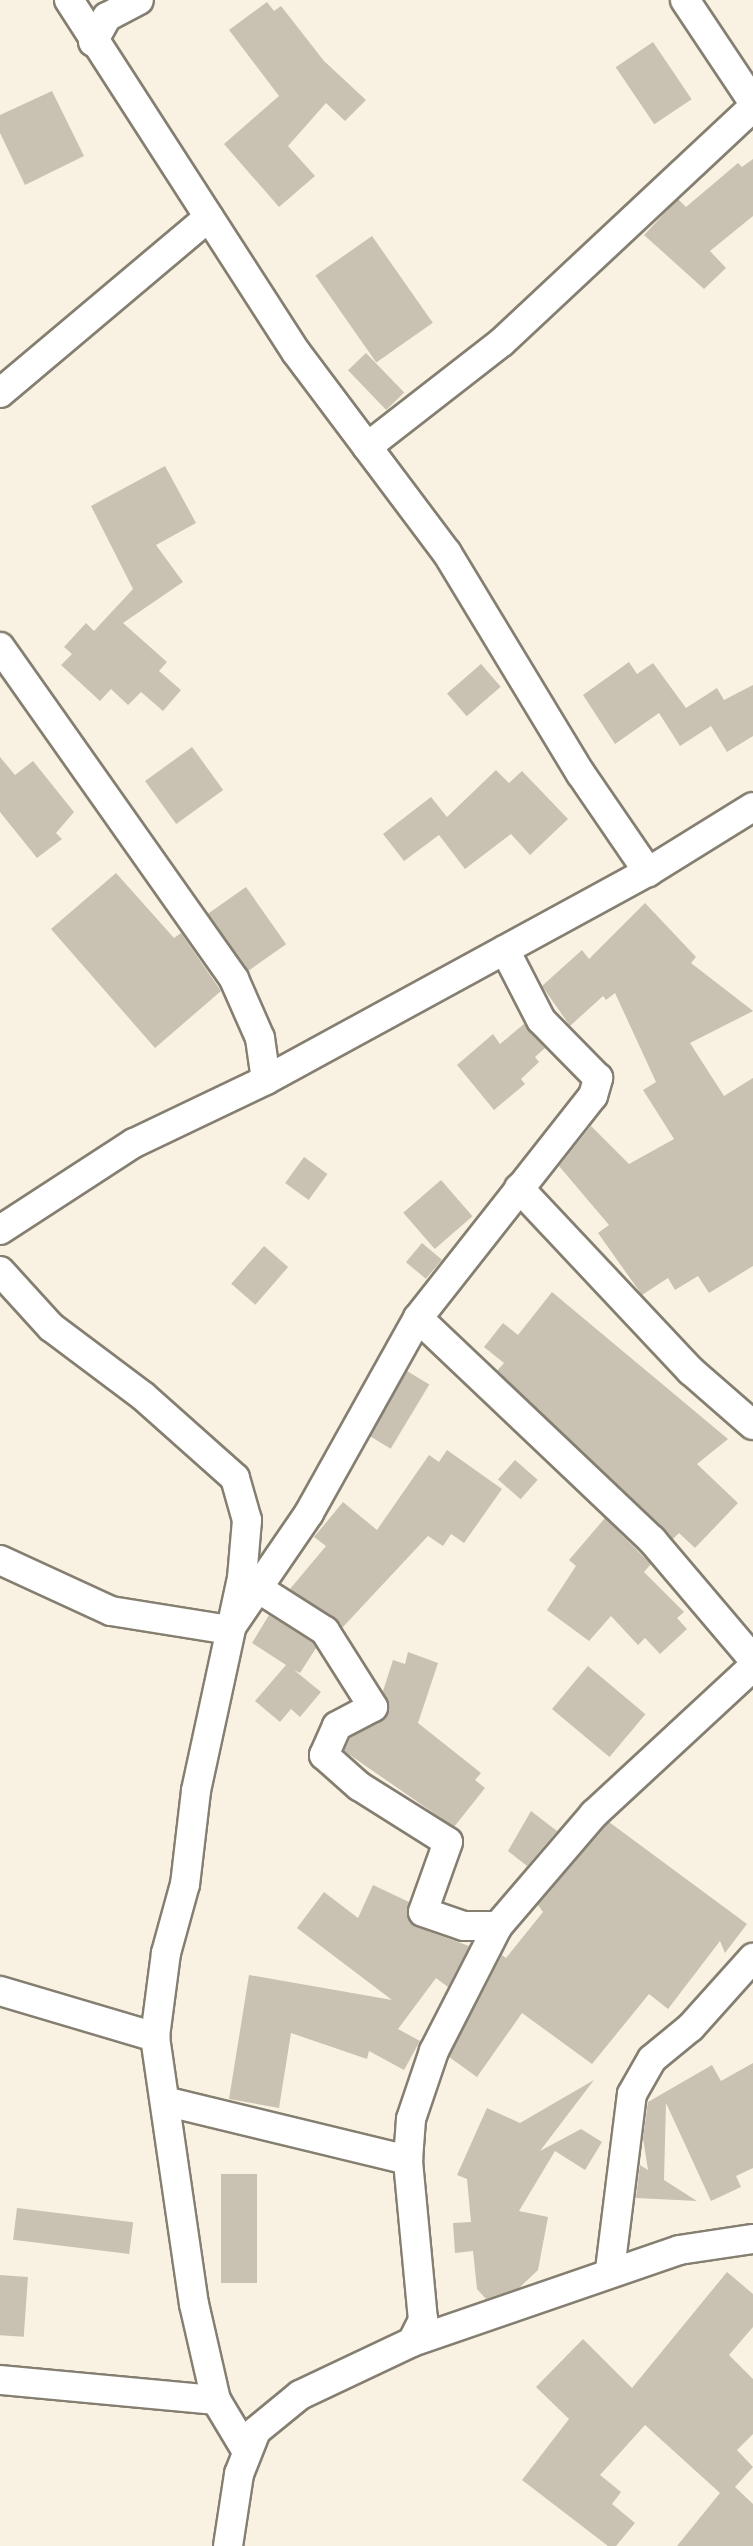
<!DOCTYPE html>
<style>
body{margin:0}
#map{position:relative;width:753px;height:2546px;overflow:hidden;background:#f9f2e3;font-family:Poppins,sans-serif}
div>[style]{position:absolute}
.building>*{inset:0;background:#c9c2b3;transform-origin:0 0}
.roads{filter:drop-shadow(2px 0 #857f71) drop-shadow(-2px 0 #857f71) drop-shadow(0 2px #857f71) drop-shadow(0 -2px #857f71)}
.street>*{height:28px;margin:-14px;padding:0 14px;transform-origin:14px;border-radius:14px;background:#fff}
span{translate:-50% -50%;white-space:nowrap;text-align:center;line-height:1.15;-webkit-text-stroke:4.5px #fff;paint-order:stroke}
</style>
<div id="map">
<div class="building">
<div style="clip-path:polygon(267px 2px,274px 11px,281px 6px,324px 61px,366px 100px,345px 121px,326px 103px,288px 146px,315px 176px,279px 207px,224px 144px,279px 96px,229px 30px)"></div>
<div style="left:653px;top:42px;width:69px;height:45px;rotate:56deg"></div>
<div style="clip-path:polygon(52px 91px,84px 156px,25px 185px,0 133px,0 115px)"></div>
<div style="clip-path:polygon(753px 159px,753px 216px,710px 251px,726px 268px,704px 289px,644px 235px,678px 199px,686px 207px,738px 163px,742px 167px)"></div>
<div style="left:372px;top:236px;width:106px;height:69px;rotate:55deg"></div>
<div style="left:366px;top:353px;width:55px;height:25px;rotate:46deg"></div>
<div style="clip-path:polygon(165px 466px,196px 523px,156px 545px,183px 582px,123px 623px,167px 662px,159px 671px,181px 690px,163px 711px,141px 692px,128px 705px,111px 689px,100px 701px,61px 665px,72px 654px,64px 647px,86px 623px,94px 631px,133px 589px,91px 506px)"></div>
<div style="clip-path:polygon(629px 662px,637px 674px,653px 663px,686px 708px,717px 688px,724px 700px,753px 685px,753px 736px,727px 752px,711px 726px,680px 746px,659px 713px,615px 744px,583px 695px)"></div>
<div style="left:481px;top:664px;width:30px;height:45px;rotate:49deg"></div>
<div style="left:192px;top:747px;width:53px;height:58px;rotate:54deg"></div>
<div style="clip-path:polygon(0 757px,15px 775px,33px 761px,74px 812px,56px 833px,62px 839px,37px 858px,0 812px)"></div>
<div style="clip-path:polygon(496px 770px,509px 783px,522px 771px,568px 819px,530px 855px,511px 834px,465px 869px,439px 835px,404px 861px,383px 834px,431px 797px,447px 817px)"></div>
<div style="clip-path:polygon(116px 873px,174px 938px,181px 933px,221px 991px,155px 1048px,51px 929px)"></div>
<div style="left:246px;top:887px;width:70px;height:47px;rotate:55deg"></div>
<div style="clip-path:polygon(645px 903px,696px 957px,691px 963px,753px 1011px,690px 1043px,724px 1096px,753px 1078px,753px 1266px,709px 1293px,698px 1276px,675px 1290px,668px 1278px,642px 1295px,598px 1233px,609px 1225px,559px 1166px,591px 1126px,629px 1164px,674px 1139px,643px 1090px,656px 1082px,615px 993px,606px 1000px,603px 996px,570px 1026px,542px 986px,582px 950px,589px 959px)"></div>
<div style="clip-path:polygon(524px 1024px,545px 1048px,535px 1057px,539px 1062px,521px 1079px,525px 1084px,494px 1110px,457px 1065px,493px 1034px,500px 1044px)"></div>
<div style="left:304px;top:1157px;width:29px;height:32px;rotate:36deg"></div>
<div style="left:441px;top:1180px;width:48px;height:50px;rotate:49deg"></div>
<div style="left:422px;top:1243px;width:26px;height:25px;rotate:40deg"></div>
<div style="left:264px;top:1246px;width:32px;height:50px;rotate:41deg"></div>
<div style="clip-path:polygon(552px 1292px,728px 1439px,697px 1464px,738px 1503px,695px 1548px,679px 1533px,673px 1539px,497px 1371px,504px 1363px,484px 1347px,503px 1323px,518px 1335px)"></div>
<div style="left:407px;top:1371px;width:26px;height:75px;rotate:31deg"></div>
<div style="clip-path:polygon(447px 1450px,502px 1489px,464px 1543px,451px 1534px,443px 1546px,428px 1536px,342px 1628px,290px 1589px,326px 1546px,314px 1537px,343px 1502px,377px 1530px,429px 1455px,439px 1462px)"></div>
<div style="left:515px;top:1460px;width:30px;height:26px;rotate:41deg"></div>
<div style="clip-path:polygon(605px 1518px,651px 1564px,644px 1572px,684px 1612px,677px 1618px,687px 1629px,660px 1654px,645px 1638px,638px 1645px,611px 1616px,589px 1641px,547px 1610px,576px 1566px,569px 1560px)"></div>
<div style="clip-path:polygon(269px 1615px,313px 1643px,316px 1648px,300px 1673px,294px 1670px,321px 1692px,300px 1717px,291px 1709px,280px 1722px,255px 1701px,286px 1665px,252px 1643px)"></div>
<div style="clip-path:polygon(408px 1652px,438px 1663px,418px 1723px,481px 1773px,475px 1780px,485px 1788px,454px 1827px,344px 1751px,350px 1738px,387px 1716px,383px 1691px,393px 1660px,405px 1664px)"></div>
<div style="left:588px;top:1666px;width:75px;height:56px;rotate:40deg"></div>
<div style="clip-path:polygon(531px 1811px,557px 1831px,527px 1866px,508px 1851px)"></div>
<div style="clip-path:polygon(609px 1822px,747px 1924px,725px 1953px,720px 1941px,668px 2009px,649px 1994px,592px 2064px,522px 2013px,477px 2077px,449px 2057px,502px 1955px,506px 1958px,543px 1912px,538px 1905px)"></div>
<div style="clip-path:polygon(373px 1885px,409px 1902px,407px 1916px,417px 1927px,469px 1946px,448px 1987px,436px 1978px,398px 2029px,420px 2041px,404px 2070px,369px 2051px,367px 2059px,291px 2033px,279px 2108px,229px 2099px,249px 1975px,392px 2000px,297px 1928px,324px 1892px,358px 1918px)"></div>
<div style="clip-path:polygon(753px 2063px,753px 2168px,736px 2176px,741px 2187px,711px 2201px,666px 2103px,664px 2180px,697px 2201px,636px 2198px,640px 2165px,648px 2170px,643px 2138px,648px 2102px,712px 2065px,721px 2081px)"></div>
<div style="clip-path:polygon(594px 2080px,540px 2151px,581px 2129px,602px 2142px,585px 2170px,555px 2151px,519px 2211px,548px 2217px,538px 2270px,519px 2288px,486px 2299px,477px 2289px,473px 2251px,455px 2253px,453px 2223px,471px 2222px,467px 2179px,457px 2175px,487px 2108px,520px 2123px)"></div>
<div style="left:221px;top:2174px;width:36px;height:109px"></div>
<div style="left:17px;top:2208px;width:117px;height:32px;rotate:7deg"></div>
<div style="clip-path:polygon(727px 2272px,753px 2294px,753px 2327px,729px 2355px,753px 2379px,753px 2434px,737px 2450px,753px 2467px,735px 2487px,753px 2504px,753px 2546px,677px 2546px,720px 2493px,645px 2425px,600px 2475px,621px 2492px,612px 2504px,635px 2523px,616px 2546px,608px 2546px,522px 2480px,569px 2419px,536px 2387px,583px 2339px,632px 2388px)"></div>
<div style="left:0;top:2275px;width:28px;height:60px;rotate:4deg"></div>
</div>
<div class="roads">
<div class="street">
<div style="left:69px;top:0;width:419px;rotate:57.2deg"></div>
<div style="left:296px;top:352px;width:251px;rotate:53.1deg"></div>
<div style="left:447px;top:553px;width:258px;rotate:58.8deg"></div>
<div style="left:581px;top:774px;width:119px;rotate:55.6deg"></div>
<div style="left:685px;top:0;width:123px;rotate:56.3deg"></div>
<div style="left:93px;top:42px;width:29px;rotate:-61deg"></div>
<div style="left:107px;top:17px;width:36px;rotate:-28deg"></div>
<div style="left:0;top:393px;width:273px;rotate:-40.1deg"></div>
<div style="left:367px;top:447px;width:171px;rotate:-37.9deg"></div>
<div style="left:502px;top:342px;width:344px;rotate:-43.1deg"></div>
<div style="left:0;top:647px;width:406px;rotate:54.8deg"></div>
<div style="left:234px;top:979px;width:64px;rotate:66.2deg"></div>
<div style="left:260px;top:1038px;width:42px;rotate:81.9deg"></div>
<div style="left:519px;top:1188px;width:251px;rotate:46.8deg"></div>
<div style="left:691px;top:1371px;width:82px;rotate:41.1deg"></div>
<div style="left:0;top:1230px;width:160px;rotate:-33deg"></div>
<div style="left:134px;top:1143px;width:146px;rotate:-25.5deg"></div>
<div style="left:266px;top:1080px;width:435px;rotate:-28.6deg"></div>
<div style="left:648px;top:872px;width:123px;rotate:-31.8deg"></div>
<div style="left:0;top:1271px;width:76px;rotate:47.7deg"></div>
<div style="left:51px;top:1327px;width:115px;rotate:36.9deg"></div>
<div style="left:143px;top:1396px;width:123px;rotate:41.7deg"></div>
<div style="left:235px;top:1478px;width:44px;rotate:74.1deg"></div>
<div style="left:247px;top:1520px;width:58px;rotate:94.9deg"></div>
<div style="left:242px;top:1578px;width:218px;rotate:102.2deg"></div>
<div style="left:196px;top:1791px;width:94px;rotate:96.7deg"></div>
<div style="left:185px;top:1884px;width:72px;rotate:105.4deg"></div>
<div style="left:166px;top:1953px;width:85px;rotate:97.5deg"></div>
<div style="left:155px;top:2037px;width:270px;rotate:81.7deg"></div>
<div style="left:194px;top:2304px;width:98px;rotate:77.1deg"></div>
<div style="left:216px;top:2400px;width:58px;rotate:59deg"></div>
<div style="left:418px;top:1318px;width:323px;rotate:43.5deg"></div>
<div style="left:652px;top:1540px;width:156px;rotate:49.7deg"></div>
<div style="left:0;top:1560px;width:122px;rotate:24.7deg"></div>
<div style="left:111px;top:1611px;width:120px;rotate:9.1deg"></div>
<div style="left:229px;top:1630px;width:142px;rotate:-55.6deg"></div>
<div style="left:309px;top:1513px;width:223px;rotate:-60.8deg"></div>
<div style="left:418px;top:1318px;width:283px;rotate:-51.8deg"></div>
<div style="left:593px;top:1096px;width:19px;rotate:-74deg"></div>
<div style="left:598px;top:1078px;width:81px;rotate:-134.5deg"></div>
<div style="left:541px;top:1020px;width:79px;rotate:-117.2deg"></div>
<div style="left:256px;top:1587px;width:82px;rotate:32.5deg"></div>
<div style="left:325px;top:1631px;width:90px;rotate:57.7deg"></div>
<div style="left:373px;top:1707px;width:41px;rotate:152.2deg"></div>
<div style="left:337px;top:1726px;width:32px;rotate:114deg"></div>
<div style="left:324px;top:1755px;width:47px;rotate:41.5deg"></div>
<div style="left:359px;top:1786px;width:105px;rotate:32.2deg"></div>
<div style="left:448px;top:1842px;width:74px;rotate:109.7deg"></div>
<div style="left:423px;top:1912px;width:43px;rotate:18.9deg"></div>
<div style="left:464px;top:1926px;width:34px"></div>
<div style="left:0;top:1991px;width:162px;rotate:16.5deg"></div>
<div style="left:168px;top:2102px;width:247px;rotate:13.6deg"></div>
<div style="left:610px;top:2270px;width:177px;rotate:-82.9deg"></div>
<div style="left:632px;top:2094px;width:40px;rotate:-60.3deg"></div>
<div style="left:652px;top:2059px;width:50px;rotate:-39.4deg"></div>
<div style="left:691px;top:2027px;width:93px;rotate:-48.1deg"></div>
<div style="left:412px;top:2342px;width:282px;rotate:-19deg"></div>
<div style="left:679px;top:2250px;width:75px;rotate:-8.5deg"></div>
<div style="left:0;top:2380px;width:217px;rotate:5.3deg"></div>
<div style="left:228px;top:2546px;width:73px;rotate:-81.3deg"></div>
<div style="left:239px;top:2474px;width:46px;rotate:-68.4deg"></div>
<div style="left:256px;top:2431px;width:57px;rotate:-39.3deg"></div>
<div style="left:300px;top:2395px;width:124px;rotate:-25.3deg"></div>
<div style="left:412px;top:2342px;width:25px;rotate:-63deg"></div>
<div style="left:423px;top:2320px;width:161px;rotate:-95.4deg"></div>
<div style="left:408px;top:2160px;width:41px;rotate:-85.8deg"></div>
<div style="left:411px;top:2119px;width:72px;rotate:-71.3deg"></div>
<div style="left:434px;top:2051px;width:140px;rotate:-62.9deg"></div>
<div style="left:498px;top:1926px;width:148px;rotate:-49.4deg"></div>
<div style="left:594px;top:1814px;width:217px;rotate:-42.8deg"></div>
</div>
</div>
</div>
